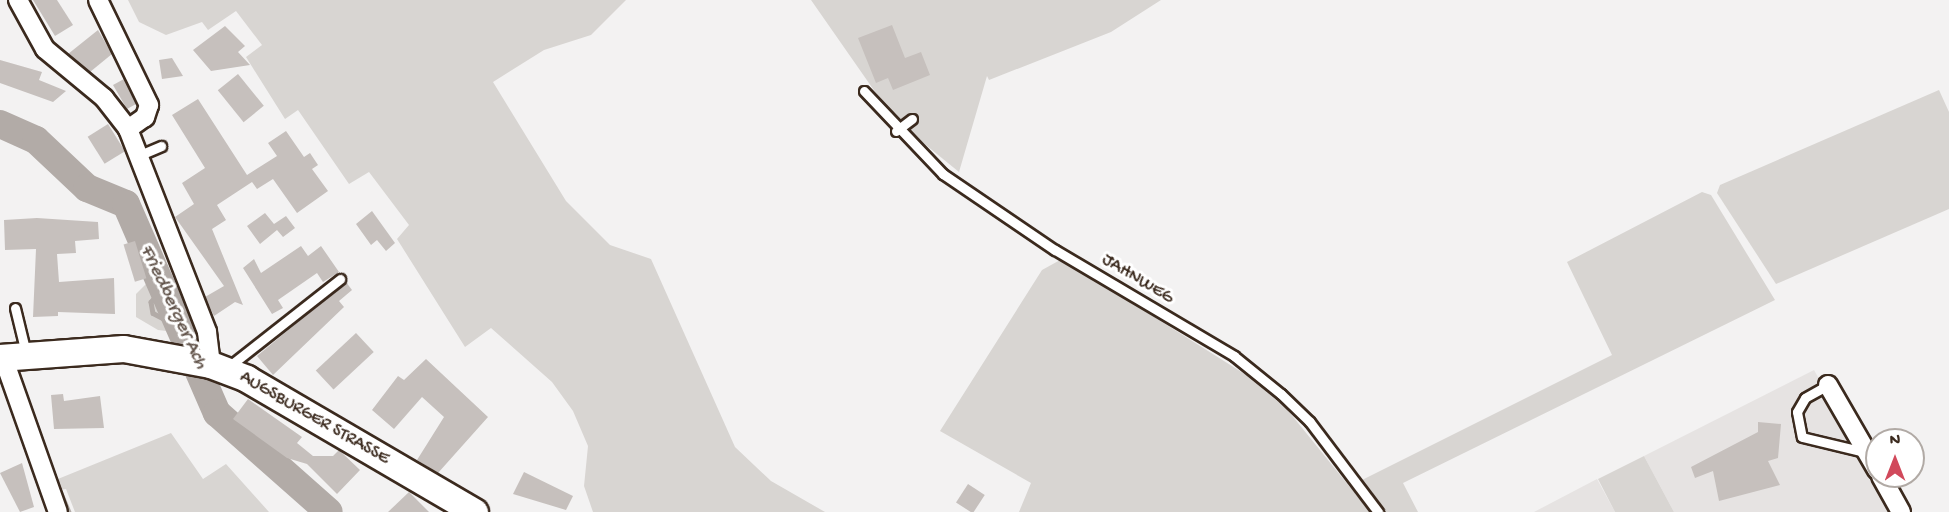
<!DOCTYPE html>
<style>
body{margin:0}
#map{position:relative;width:1949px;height:512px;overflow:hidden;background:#f3f2f2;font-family:"Gochi Hand",sans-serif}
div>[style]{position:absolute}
.built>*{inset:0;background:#e6e3e2}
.green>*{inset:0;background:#d8d5d2}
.stream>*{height:4.5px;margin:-2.25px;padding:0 2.25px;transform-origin:2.25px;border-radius:2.25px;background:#b2aba7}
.river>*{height:28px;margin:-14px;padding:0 14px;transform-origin:14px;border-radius:14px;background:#b2aba7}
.building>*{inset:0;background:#c6c0bd;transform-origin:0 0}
.roads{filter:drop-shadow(2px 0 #3b2a1e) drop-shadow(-2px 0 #3b2a1e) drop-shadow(0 2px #3b2a1e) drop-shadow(0 -2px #3b2a1e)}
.lane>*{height:9px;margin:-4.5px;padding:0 4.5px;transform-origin:4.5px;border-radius:4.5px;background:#fff}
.street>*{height:18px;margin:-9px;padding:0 9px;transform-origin:9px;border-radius:9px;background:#fff}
.secondary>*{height:26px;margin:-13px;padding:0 13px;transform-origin:13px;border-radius:13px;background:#fff}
span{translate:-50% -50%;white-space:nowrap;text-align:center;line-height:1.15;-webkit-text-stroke:6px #fff;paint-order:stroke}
.street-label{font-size:18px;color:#3b2a1e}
.water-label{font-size:20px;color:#65574e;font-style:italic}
.north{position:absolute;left:1865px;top:428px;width:60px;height:60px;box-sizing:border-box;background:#fff;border:2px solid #b1aaa5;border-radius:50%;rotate:0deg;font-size:16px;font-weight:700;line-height:24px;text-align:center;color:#3b2a1e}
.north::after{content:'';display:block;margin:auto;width:21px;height:27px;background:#d1495b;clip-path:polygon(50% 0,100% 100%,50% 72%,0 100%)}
</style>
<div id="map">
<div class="built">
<div style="clip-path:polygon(1814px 370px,1894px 512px,1674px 512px,1644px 456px)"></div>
<div style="clip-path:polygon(1597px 479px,1615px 512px,1534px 512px)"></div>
</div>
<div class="green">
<div style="clip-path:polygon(128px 0,626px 0,591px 35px,544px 50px,493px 82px,566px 201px,610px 245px,651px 259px,735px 447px,771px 481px,825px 512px,593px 512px,584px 486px,588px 446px,573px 411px,552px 382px,491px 328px,465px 347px,397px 239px,409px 225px,369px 172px,349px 184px,298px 110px,285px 119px,246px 57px,262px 45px,236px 11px,208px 30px,202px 22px,166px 35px,139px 22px)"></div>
<div style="clip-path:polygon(811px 0,1161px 0,1111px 32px,989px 80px,987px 76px,959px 172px,894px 119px)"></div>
<div style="clip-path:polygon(1939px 90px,1949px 112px,1949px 209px,1776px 284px,1717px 193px,1720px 185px)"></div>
<div style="clip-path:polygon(1702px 192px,1711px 195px,1775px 300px,1403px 483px,1418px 512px,1385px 512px,1362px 480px,1612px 355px,1567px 262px)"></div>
<div style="clip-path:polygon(1062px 259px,1273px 392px,1370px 512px,1019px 512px,1031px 483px,940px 431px,1042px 270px)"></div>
<div style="clip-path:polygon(157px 273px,184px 333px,158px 330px,136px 317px,136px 294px)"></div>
<div style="clip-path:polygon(171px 433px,203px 479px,226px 464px,269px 512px,75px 512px,66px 489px,57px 490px,53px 481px)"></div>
<div style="clip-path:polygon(1644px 456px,1674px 512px,1615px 512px,1598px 479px)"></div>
</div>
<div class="stream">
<div style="left:165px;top:286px;width:21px;rotate:131deg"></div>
<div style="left:151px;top:302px;width:11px;rotate:80deg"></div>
<div style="left:153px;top:313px;width:34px;rotate:28deg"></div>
<div style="left:60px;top:491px;width:23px;rotate:67deg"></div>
</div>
<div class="river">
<div style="left:0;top:124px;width:39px;rotate:24deg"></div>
<div style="left:36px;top:140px;width:70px;rotate:43.3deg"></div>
<div style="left:87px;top:188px;width:42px;rotate:22.3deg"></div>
<div style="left:126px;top:204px;width:228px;rotate:66.5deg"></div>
<div style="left:217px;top:413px;width:149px;rotate:41.5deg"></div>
</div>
<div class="building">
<div style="clip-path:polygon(33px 0,57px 0,73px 25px,55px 36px)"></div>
<div style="clip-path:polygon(892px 25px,905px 58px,921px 52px,930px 75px,893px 90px,888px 78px,876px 83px,858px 38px)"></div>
<div style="clip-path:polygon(225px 26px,245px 46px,238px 52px,250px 65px,211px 71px,193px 50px)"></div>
<div style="clip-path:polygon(98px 30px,112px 54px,90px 72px,68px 54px)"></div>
<div style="clip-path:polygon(172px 58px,183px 76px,162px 79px,159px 60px)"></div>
<div style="clip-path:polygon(0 60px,42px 72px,39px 80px,66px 91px,53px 102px,0 83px)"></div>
<div style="left:238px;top:74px;width:41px;height:26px;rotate:51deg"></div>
<div style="clip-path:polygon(124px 79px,136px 104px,127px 109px,113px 85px)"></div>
<div style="clip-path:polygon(198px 99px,247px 175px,277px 156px,268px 143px,286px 131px,304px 157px,310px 153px,318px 165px,312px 169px,328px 191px,297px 213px,273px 179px,257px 189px,252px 182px,217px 205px,226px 220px,212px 229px,243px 305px,235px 302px,214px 316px,205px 297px,224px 286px,175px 217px,194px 204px,182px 183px,205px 168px,172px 115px)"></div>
<div style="left:108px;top:124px;width:32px;height:24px;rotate:58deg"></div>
<div style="clip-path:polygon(372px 211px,395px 243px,386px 251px,377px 240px,371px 245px,356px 224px)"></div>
<div style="clip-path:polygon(265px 213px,274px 224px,286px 216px,295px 228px,283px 237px,277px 230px,260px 244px,247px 226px)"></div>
<div style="clip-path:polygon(37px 218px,98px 222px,99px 239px,75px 241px,76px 253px,57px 254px,59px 282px,114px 278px,115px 314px,58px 312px,58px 316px,33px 317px,36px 249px,5px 250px,4px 220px)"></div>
<div style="left:135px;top:241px;width:39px;height:12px;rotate:73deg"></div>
<div style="clip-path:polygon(301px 246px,308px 256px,321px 246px,339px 272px,323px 282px,317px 273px,278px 300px,283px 308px,272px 314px,243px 268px,254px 259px,261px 273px)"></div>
<div style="clip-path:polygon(346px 282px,352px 290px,339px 301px,344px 307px,273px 375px,257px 356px)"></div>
<div style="left:356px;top:333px;width:26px;height:55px;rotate:47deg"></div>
<div style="clip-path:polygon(426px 359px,488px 417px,438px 473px,417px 460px,444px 417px,422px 397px,394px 429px,372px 410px,398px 376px,404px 380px)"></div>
<div style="clip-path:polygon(63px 394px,64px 401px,100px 396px,104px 428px,54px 429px,51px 395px)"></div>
<div style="clip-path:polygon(248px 399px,302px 437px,297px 443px,313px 456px,333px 456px,339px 450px,360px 470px,337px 494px,307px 464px,287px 458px,233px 419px)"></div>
<div style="clip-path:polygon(1758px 422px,1781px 424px,1778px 458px,1768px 461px,1780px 485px,1719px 501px,1713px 471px,1695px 478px,1691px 467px,1758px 432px)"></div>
<div style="clip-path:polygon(22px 463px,34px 507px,20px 512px,0 473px)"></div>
<div style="clip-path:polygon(524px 472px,573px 496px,566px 510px,513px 494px)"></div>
<div style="left:968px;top:484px;width:20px;height:22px;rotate:33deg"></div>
<div style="clip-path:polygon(409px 492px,429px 512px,388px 512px)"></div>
</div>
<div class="roads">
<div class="lane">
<div style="left:864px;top:91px;width:115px;rotate:46.4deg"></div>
<div style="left:943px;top:174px;width:135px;rotate:34.2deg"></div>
<div style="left:1055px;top:250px;width:208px;rotate:30.6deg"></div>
<div style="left:1234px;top:356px;width:60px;rotate:39deg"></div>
<div style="left:1281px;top:394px;width:40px;rotate:44deg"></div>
<div style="left:1310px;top:422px;width:113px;rotate:52.9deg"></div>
<div style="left:896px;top:131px;width:20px;rotate:-37deg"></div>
<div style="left:140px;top:155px;width:23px;rotate:-23deg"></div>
<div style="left:15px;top:308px;width:46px;rotate:76.3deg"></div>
<div style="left:227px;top:368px;width:144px;rotate:-38.2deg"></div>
<div style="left:1828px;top:385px;width:26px;rotate:151deg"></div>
<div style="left:1805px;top:398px;width:16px;rotate:120deg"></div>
<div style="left:1797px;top:412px;width:25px;rotate:79deg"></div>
<div style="left:1802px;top:437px;width:68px;rotate:13.6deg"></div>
</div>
<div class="street">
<div style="left:18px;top:0;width:56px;rotate:61.1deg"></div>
<div style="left:45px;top:49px;width:77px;rotate:39.7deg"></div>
<div style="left:104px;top:98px;width:39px;rotate:52deg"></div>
<div style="left:128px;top:129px;width:218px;rotate:68.7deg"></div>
<div style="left:207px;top:332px;width:33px;rotate:83deg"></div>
<div style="left:98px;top:0;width:117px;rotate:64.1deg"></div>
<div style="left:149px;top:105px;width:13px;rotate:108deg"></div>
<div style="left:145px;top:117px;width:21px;rotate:145deg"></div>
<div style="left:3px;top:357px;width:164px;rotate:70.5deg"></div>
<div style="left:1828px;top:385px;width:98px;rotate:60deg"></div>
<div style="left:1881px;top:476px;width:41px;rotate:60.9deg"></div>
</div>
<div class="secondary">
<div style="left:0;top:358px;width:124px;rotate:-4.2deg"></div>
<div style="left:124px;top:349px;width:88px;rotate:10.4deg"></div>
<div style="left:211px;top:365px;width:39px;rotate:21deg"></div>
<div style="left:247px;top:379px;width:264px;rotate:30.3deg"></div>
</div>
</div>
<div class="street-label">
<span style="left:1137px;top:280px;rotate:31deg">JAHNWEG</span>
<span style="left:314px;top:419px;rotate:30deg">AUGSBURGER STRASSE</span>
</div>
<div class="water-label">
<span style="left:173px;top:307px;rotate:65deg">Friedberger Ach</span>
</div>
<div class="north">N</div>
</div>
